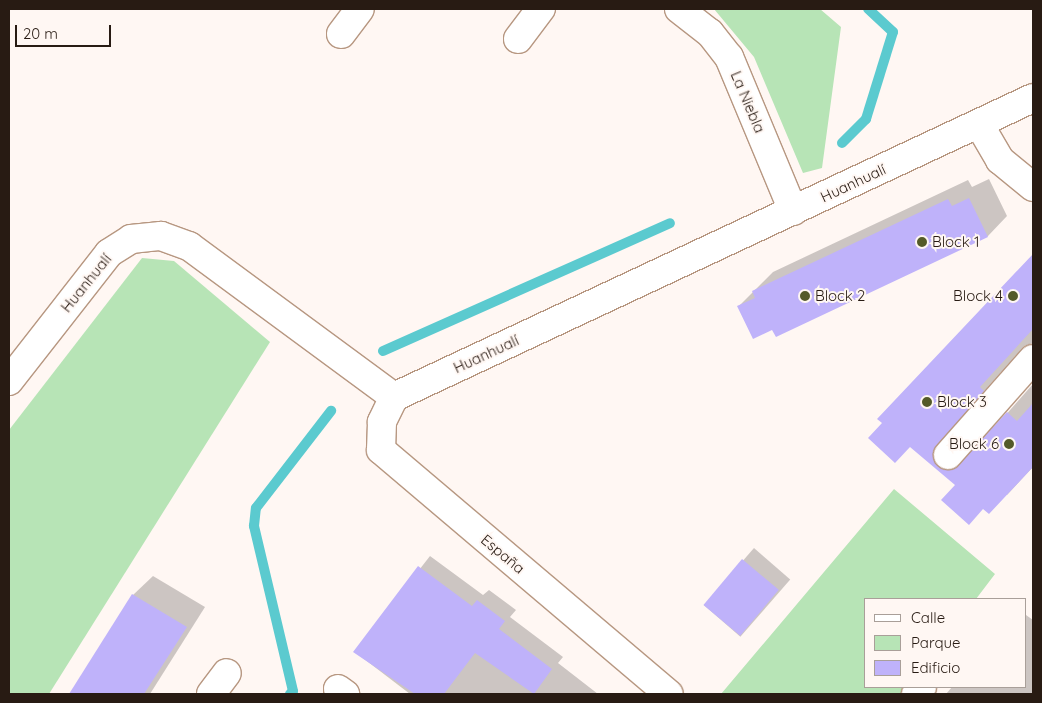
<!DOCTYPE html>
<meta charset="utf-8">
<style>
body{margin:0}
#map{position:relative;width:1042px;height:703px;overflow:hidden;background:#fff7f3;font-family:Quicksand,sans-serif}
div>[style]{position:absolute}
.green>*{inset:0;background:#b7e4b6}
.shadow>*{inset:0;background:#0003;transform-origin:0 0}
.stream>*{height:10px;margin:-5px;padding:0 5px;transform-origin:5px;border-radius:5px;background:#5bcacf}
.building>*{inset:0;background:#bfb2fa;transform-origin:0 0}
.roads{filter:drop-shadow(1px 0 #b79781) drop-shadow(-1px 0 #b79781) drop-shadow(0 1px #b79781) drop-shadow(0 -1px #b79781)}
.minor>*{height:28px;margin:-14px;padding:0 14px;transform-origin:14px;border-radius:14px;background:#fff}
.dots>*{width:14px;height:14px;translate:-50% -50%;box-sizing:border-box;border:2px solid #fff7f3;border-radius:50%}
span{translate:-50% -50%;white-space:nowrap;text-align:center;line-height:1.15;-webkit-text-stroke:4px #fff7f3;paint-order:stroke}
.street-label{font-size:15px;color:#281b13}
.poi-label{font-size:15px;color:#281b13}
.left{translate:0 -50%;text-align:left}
.right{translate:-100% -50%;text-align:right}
.frame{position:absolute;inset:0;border:10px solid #281b13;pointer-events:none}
.legend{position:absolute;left:864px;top:598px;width:162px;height:90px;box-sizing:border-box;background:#fff7f3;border:1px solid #a99f99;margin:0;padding:6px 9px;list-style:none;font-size:15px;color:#281b13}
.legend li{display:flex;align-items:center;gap:10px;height:25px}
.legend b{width:25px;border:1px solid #a99f99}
.scale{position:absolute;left:15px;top:25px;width:96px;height:22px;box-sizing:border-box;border:2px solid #281b13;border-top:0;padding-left:6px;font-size:15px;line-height:18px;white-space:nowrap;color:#281b13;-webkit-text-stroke:4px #fff7f3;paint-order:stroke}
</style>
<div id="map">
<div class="green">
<div style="clip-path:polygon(714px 9px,820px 9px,841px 27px,822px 168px,803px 173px,754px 57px)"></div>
<div style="clip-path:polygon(142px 258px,174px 261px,270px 342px,49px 694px,9px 694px,9px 430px)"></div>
<div style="clip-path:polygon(894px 489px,995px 574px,976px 599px,866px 599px,866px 687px,908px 687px,902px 694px,721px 694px)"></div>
</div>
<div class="shadow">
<div style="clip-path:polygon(989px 179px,1007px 216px,988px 236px,776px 336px,773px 329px,738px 307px,773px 272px,968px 180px,972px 187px)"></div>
<div style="clip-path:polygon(1033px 256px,1033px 343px,1024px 346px,954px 425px,950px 441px,956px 449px,974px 451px,1033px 384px,1033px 467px,1007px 495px,957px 485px,879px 419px)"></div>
<div style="left:754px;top:548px;width:48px;height:76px;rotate:41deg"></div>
<div style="clip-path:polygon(430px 556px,483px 595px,489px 590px,516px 610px,510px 617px,563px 657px,558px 663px,598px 694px,410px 694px,355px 652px)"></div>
<div style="clip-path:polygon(153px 576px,205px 607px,150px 694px,70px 694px,133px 595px)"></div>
<div style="clip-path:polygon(1026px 615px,1033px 620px,1033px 694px,946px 694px,952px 687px,1026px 687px)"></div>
</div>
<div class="stream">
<div style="left:842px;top:143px;width:34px;rotate:-45deg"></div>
<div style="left:866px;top:119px;width:91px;rotate:-72.8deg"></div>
<div style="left:893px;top:32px;width:34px;rotate:-137deg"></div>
<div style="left:383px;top:351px;width:314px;rotate:-24deg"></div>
<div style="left:290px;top:694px;width:4px;rotate:-45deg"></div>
<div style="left:293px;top:691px;width:170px;rotate:-103.3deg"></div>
<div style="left:254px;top:526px;width:18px;rotate:-84deg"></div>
<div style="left:256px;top:508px;width:123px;rotate:-52.3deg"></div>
</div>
<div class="building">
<div style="clip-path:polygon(969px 198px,988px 237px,776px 337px,772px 330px,753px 339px,737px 306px,755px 298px,752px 291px,948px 199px,952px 206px)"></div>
<div style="clip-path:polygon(1033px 254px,1033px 329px,980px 387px,984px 391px,933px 451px,938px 467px,953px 470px,1007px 412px,1017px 421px,1033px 403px,1033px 467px,989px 514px,983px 509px,969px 525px,941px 500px,955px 485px,910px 447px,895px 463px,868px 438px,882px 423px,877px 419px)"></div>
<div style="left:742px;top:559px;width:48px;height:60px;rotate:40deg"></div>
<div style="clip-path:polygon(418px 566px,472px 606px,477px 600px,505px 621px,499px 629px,552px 669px,534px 694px,475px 653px,444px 694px,415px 694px,353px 652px)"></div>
<div style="clip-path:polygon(132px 594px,187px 627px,144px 694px,69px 694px)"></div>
</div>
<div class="roads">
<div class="minor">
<div style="left:679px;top:9px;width:39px;rotate:38deg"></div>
<div style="left:710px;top:33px;width:31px;rotate:52deg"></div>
<div style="left:729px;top:57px;width:167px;rotate:67.4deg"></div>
<div style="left:341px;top:34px;width:31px;rotate:-53deg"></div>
<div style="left:518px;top:39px;width:38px;rotate:-53deg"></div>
<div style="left:979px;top:124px;width:42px;rotate:59.7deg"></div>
<div style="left:1000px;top:160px;width:43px;rotate:39.3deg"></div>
<div style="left:9px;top:381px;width:162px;rotate:-52deg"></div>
<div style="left:109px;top:253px;width:26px;rotate:-32deg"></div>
<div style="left:131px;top:239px;width:30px;rotate:-6deg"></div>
<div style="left:161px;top:236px;width:30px;rotate:20deg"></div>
<div style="left:189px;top:246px;width:255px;rotate:36.4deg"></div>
<div style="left:394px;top:397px;width:705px;rotate:-25.08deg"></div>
<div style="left:394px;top:397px;width:28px;rotate:116deg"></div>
<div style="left:382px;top:422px;width:28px;rotate:92deg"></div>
<div style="left:381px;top:450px;width:377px;rotate:40.3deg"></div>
<div style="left:948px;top:455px;width:128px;rotate:-48.5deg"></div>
<div style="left:338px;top:689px;width:9px;rotate:36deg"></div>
<div style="left:211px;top:694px;width:26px;rotate:-53deg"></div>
<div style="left:916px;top:694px;width:9px;rotate:-49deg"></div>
</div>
</div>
<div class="dots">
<div style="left:922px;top:242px;background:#545a29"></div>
<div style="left:805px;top:296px;background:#545a29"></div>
<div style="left:1013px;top:296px;background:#545a29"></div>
<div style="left:927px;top:402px;background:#545a29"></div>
<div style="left:1009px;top:444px;background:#545a29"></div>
</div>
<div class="street-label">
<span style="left:748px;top:102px;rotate:67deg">La Niebla</span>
<span style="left:853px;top:183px;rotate:-25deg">Huanhualí</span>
<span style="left:86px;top:283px;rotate:-51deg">Huanhualí</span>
<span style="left:486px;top:354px;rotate:-25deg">Huanhualí</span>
<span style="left:503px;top:554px;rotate:40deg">España</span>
</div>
<div class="poi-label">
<span class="left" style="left:932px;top:242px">Block 1</span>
<span class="left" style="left:815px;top:296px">Block 2</span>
<span class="right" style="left:1003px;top:296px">Block 4</span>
<span class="left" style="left:937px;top:402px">Block 3</span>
<span class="right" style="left:999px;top:444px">Block 6</span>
</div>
<div class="frame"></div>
<ul class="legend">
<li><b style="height:6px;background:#fff"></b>Calle</li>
<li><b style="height:14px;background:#b7e4b6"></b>Parque</li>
<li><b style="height:14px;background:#bfb2fa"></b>Edificio</li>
</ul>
<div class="scale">20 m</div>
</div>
